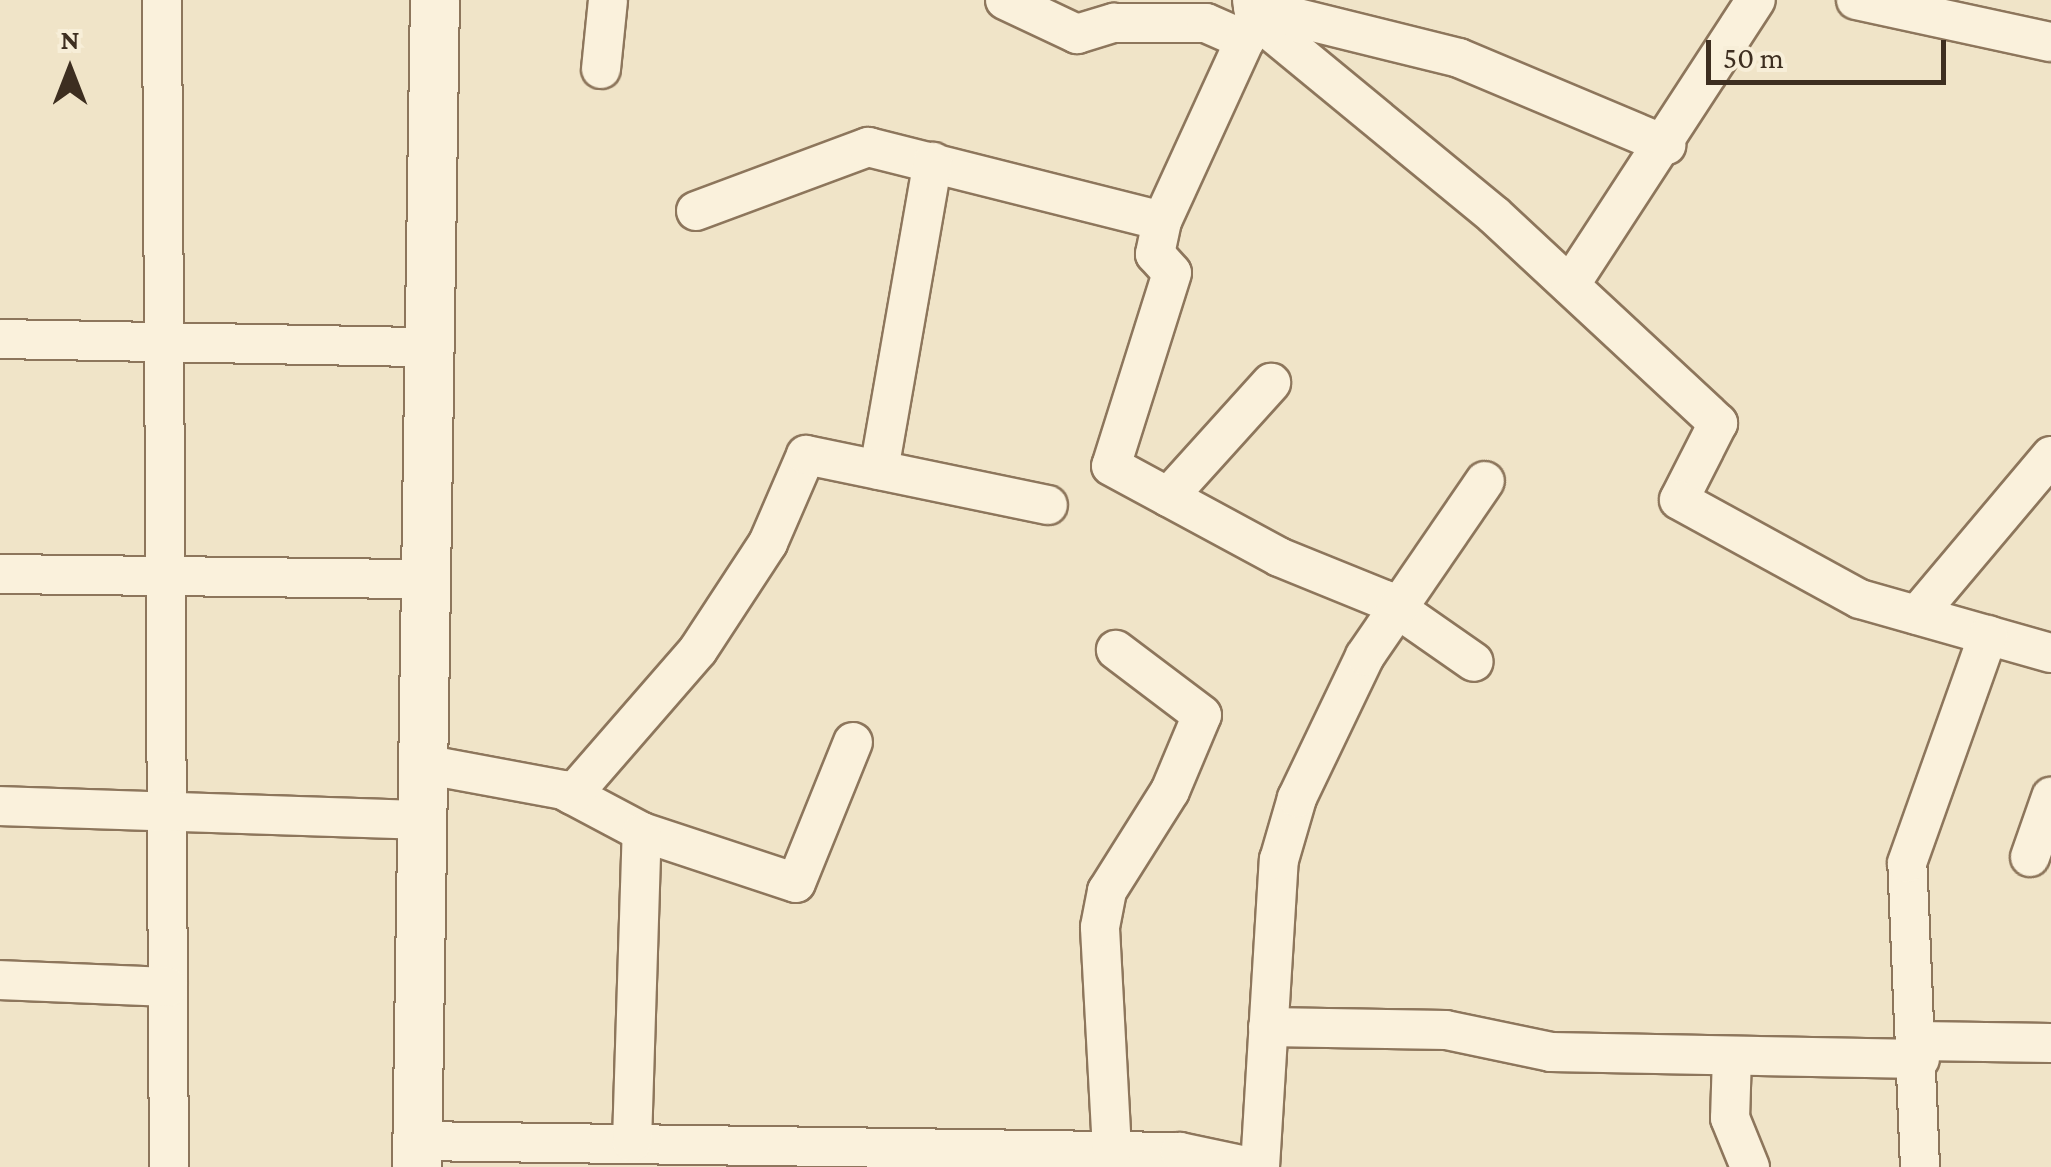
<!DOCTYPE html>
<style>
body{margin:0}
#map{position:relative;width:2051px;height:1167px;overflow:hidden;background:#f0e4c8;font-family:"Crimson Pro",serif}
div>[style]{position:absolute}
.roads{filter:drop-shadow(2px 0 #8d765c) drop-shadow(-2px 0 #8d765c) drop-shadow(0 2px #8d765c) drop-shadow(0 -2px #8d765c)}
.minor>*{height:38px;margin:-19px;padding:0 19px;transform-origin:19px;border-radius:19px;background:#faf1dc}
.tertiary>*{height:48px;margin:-24px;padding:0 24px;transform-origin:24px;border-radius:24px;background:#faf1dc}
span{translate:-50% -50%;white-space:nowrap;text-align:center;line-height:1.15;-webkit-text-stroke:10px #f7eed8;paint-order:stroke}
.north{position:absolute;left:20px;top:20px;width:100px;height:100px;-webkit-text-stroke:8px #f7eed8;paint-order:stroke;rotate:0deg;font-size:28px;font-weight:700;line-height:40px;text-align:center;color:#3d2e20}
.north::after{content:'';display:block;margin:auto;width:35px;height:45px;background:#3d2e20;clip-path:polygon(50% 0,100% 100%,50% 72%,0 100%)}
.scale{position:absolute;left:1706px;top:40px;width:240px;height:45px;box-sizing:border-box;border:5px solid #3d2e20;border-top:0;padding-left:12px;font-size:30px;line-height:35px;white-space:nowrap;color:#3d2e20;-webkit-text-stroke:8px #f7eed8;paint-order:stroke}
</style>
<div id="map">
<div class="roads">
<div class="minor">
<div style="left:162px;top:0;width:1167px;rotate:89.66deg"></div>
<div style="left:1005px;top:0;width:80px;rotate:25.3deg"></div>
<div style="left:1077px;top:34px;width:39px;rotate:-17deg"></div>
<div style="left:1114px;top:23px;width:92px"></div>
<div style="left:1206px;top:23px;width:43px;rotate:23.6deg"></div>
<div style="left:1252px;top:0;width:18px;rotate:81deg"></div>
<div style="left:1255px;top:18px;width:310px;rotate:39.5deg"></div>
<div style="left:1494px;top:215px;width:306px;rotate:42.9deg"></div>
<div style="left:1718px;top:423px;width:86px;rotate:116.9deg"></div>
<div style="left:1679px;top:500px;width:206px;rotate:28.7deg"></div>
<div style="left:1860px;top:599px;width:198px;rotate:15.8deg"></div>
<div style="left:1856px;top:0;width:199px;rotate:12.2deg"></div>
<div style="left:1253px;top:7px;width:212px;rotate:13.9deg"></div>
<div style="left:1459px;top:58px;width:225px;rotate:22.8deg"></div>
<div style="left:1255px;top:18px;width:223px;rotate:114.6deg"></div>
<div style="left:1162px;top:221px;width:34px;rotate:102deg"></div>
<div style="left:1155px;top:254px;width:25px;rotate:48deg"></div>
<div style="left:1172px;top:273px;width:202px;rotate:107.5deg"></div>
<div style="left:1111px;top:466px;width:191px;rotate:28.4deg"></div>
<div style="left:1279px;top:557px;width:114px;rotate:22.1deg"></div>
<div style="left:1385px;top:600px;width:108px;rotate:34.9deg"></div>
<div style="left:601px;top:69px;width:69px;rotate:-84.2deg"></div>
<div style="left:696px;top:211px;width:184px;rotate:-20.4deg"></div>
<div style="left:868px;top:147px;width:303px;rotate:14.1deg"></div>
<div style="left:1570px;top:285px;width:340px;rotate:-56.9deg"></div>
<div style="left:0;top:339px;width:429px;rotate:1.1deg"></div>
<div style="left:879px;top:470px;width:313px;rotate:-80.1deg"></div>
<div style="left:1168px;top:497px;width:154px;rotate:-47.9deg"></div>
<div style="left:0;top:574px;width:426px;rotate:0.7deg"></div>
<div style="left:1917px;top:615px;width:208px;rotate:-49.9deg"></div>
<div style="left:423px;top:764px;width:142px;rotate:10.5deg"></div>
<div style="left:563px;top:790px;width:89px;rotate:28deg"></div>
<div style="left:642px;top:832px;width:162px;rotate:18.3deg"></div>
<div style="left:796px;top:883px;width:152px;rotate:-68deg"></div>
<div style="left:572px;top:795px;width:192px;rotate:-49deg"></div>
<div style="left:698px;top:650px;width:128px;rotate:-56.8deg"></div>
<div style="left:768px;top:543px;width:96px;rotate:-66.6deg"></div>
<div style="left:806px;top:455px;width:247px;rotate:11.7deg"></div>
<div style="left:0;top:806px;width:422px;rotate:1.9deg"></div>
<div style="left:2030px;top:857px;width:64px;rotate:-70.7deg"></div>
<div style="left:0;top:980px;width:168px;rotate:2.4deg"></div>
<div style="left:1268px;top:1027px;width:178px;rotate:1deg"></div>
<div style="left:1446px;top:1030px;width:107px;rotate:11.8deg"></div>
<div style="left:1551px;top:1052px;width:369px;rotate:1.1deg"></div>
<div style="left:1919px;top:1041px;width:132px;rotate:0.9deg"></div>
<div style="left:1732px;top:1056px;width:62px;rotate:91.8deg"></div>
<div style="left:1730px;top:1118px;width:53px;rotate:67.8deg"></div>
<div style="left:417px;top:1141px;width:763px;rotate:0.83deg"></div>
<div style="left:1180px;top:1152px;width:73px;rotate:11.9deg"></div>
<div style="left:632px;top:1142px;width:310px;rotate:-88.2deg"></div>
<div style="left:1112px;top:1150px;width:223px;rotate:-93.1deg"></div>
<div style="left:1100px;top:927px;width:37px;rotate:-79deg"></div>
<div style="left:1107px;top:891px;width:118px;rotate:-57.8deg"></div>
<div style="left:1170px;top:791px;width:82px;rotate:-67.2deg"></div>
<div style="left:1202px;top:715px;width:108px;rotate:-142.9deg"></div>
<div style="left:1260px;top:1167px;width:308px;rotate:-86.5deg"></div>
<div style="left:1279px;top:860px;width:65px;rotate:-73.8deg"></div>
<div style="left:1297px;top:798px;width:157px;rotate:-64.4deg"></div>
<div style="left:1365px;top:656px;width:212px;rotate:-55.6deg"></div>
<div style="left:1920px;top:1167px;width:304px;rotate:-92.4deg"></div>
<div style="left:1907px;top:863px;width:242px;rotate:-70.4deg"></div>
</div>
<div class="tertiary">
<div style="left:417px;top:1167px;width:1167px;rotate:-89.12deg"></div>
</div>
</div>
<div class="north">N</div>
<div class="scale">50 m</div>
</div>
